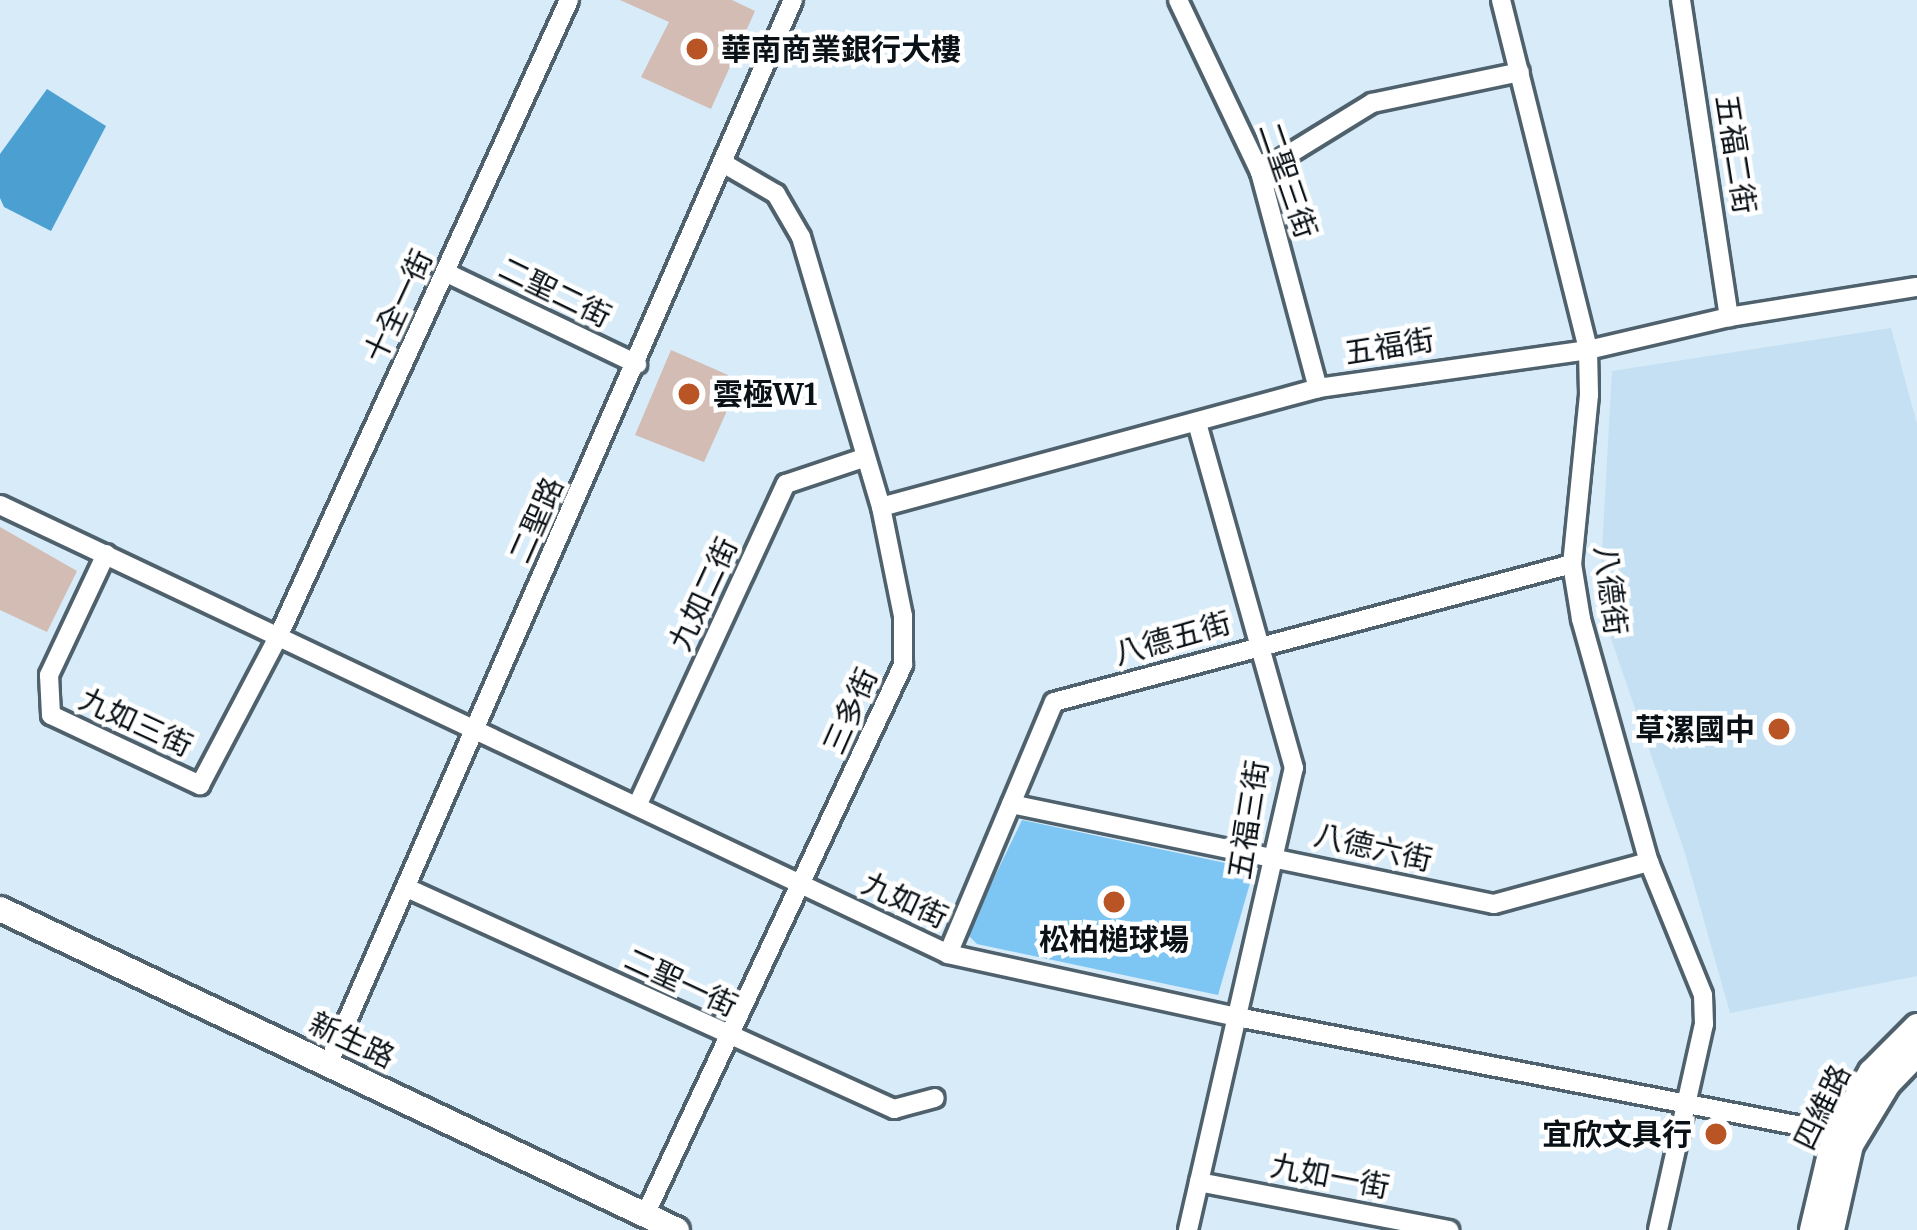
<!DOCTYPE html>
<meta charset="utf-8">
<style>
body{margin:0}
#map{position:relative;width:1917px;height:1230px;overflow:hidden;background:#d7ebf8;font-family:Merriweather,"Noto Sans TC",serif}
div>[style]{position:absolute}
.built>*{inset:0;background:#c5e0f2}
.green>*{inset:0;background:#7dc5f2}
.water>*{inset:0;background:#4ca0d1}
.building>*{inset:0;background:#d2bcb3}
.roads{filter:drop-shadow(3px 0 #4f616c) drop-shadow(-3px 0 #4f616c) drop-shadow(0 3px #4f616c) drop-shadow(0 -3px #4f616c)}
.street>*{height:18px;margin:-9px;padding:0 9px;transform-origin:9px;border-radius:9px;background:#fff}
.secondary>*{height:24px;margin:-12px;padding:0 12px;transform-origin:12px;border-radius:12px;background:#fff}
.dots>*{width:33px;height:33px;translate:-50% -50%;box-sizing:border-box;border:6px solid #fff;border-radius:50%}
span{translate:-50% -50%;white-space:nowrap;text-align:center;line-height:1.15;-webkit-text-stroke:9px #fff;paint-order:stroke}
.poi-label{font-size:30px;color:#0b1217;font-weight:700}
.left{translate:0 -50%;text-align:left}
.right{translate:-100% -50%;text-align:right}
.street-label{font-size:30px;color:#0b1217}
</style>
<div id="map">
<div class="built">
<div style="clip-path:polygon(1891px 328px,1917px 424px,1917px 976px,1730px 1013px,1685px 853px,1599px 604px,1612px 371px)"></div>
</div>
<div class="green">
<div style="clip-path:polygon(1022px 820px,1254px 869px,1218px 995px,977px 944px,967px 934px)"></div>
</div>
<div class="water">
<div style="clip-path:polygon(47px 89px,106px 126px,51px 231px,4px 207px,0 198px,0 154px)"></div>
</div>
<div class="building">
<div style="clip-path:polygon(620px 0,732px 0,755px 11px,711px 109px,641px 77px,669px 22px)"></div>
<div style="clip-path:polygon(671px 350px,728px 375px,726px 413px,704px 462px,635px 435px)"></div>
<div style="clip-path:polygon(0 527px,77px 571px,47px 632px,0 610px)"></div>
</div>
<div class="roads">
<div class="street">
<div style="left:1178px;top:0;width:191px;rotate:64.5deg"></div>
<div style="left:1260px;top:172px;width:224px;rotate:75deg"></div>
<div style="left:1501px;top:0;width:361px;rotate:76deg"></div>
<div style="left:1588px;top:350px;width:45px;rotate:88.7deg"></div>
<div style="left:1589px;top:395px;width:170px;rotate:95.7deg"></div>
<div style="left:1572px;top:564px;width:56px;rotate:80.7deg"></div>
<div style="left:1581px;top:619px;width:252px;rotate:74.4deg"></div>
<div style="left:1649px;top:862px;width:144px;rotate:67.9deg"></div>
<div style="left:1703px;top:995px;width:29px;rotate:88deg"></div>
<div style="left:1704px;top:1024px;width:211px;rotate:102.6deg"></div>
<div style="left:1681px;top:0;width:321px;rotate:81.4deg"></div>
<div style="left:1260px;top:172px;width:132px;rotate:-31.6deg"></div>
<div style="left:1372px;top:103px;width:151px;rotate:-11.8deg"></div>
<div style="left:447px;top:273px;width:211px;rotate:25.6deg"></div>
<div style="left:0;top:505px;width:1049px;rotate:25.34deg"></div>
<div style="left:948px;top:954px;width:296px;rotate:12.3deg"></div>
<div style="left:1237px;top:1017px;width:569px;rotate:10.93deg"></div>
<div style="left:1796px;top:1125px;width:47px;rotate:18.4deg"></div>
<div style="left:881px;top:507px;width:453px;rotate:-15.2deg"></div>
<div style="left:1318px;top:388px;width:273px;rotate:-8deg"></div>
<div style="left:1588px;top:350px;width:145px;rotate:-13.2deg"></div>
<div style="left:1729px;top:317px;width:190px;rotate:-9.1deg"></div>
<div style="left:106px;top:554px;width:134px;rotate:115.2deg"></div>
<div style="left:49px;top:675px;width:40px;rotate:87.1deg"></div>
<div style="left:51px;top:715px;width:165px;rotate:25.2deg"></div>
<div style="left:200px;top:785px;width:170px;rotate:-62.2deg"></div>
<div style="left:279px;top:635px;width:698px;rotate:-65.45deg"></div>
<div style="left:1011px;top:804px;width:493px;rotate:11.7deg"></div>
<div style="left:1494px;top:904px;width:161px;rotate:-15.2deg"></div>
<div style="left:637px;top:806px;width:355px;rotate:-65.2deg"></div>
<div style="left:786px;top:484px;width:84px;rotate:-18.6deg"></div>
<div style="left:407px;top:888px;width:535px;rotate:24.41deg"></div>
<div style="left:894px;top:1109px;width:42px;rotate:-15deg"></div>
<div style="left:948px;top:954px;width:273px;rotate:-67.2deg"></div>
<div style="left:1054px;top:702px;width:536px;rotate:-14.92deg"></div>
<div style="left:329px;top:1062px;width:1159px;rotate:-66.4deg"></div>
<div style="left:1199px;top:1182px;width:255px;rotate:10.9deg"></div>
<div style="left:645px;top:1215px;width:608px;rotate:-64.87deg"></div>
<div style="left:903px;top:665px;width:49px;rotate:-90deg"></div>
<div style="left:903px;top:616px;width:111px;rotate:-101.4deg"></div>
<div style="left:881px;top:507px;width:282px;rotate:-106.5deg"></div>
<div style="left:801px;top:237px;width:50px;rotate:-120.2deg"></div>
<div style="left:776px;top:194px;width:61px;rotate:-149.7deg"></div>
<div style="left:1188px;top:1230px;width:474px;rotate:-77.1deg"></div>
<div style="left:1294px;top:768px;width:358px;rotate:-105.7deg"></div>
</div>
<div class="secondary">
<div style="left:0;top:909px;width:749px;rotate:25.37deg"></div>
<div style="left:1812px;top:1230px;width:96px;rotate:-76.7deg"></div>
<div style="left:1834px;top:1137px;width:75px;rotate:-60.4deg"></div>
<div style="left:1871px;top:1072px;width:65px;rotate:-45deg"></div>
<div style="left:1832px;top:1230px;width:87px;rotate:-77.4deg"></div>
<div style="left:1851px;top:1145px;width:71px;rotate:-58.8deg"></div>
<div style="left:1888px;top:1084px;width:42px;rotate:-46deg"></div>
</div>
</div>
<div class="dots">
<div style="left:697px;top:49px;background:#b95425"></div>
<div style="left:689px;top:394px;background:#b95425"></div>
<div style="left:1779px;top:729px;background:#b95425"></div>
<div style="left:1114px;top:902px;background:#b95425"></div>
<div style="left:1716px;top:1134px;background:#b95425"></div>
</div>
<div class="poi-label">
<span class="left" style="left:721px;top:49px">華南商業銀行大樓</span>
<span class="left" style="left:713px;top:394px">雲極W1</span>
<span class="right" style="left:1755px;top:729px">草漯國中</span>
<span style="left:1114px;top:939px">松柏槌球場</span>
<span class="right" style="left:1692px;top:1134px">宜欣文具行</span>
</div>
<div class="street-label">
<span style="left:1736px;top:154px;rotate:81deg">五福二街</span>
<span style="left:1288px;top:180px;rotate:71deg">二聖三街</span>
<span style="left:555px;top:292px;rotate:26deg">二聖二街</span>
<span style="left:398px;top:306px;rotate:-65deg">十全一街</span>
<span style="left:1389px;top:346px;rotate:-9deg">五福街</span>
<span style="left:536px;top:520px;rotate:-66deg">二聖路</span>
<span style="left:1611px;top:590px;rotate:83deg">八德街</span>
<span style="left:703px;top:594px;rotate:-65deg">九如二街</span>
<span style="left:1172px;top:638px;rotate:-16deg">八德五街</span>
<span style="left:850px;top:711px;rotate:-66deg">三多街</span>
<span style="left:136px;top:722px;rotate:25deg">九如三街</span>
<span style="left:1248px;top:820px;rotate:-81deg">五福三街</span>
<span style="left:1373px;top:847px;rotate:13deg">八德六街</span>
<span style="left:905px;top:900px;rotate:25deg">九如街</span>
<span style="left:681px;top:982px;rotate:25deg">二聖一街</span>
<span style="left:352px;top:1040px;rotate:25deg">新生路</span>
<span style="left:1822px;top:1107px;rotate:-64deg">四維路</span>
<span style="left:1330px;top:1176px;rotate:11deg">九如一街</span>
</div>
</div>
